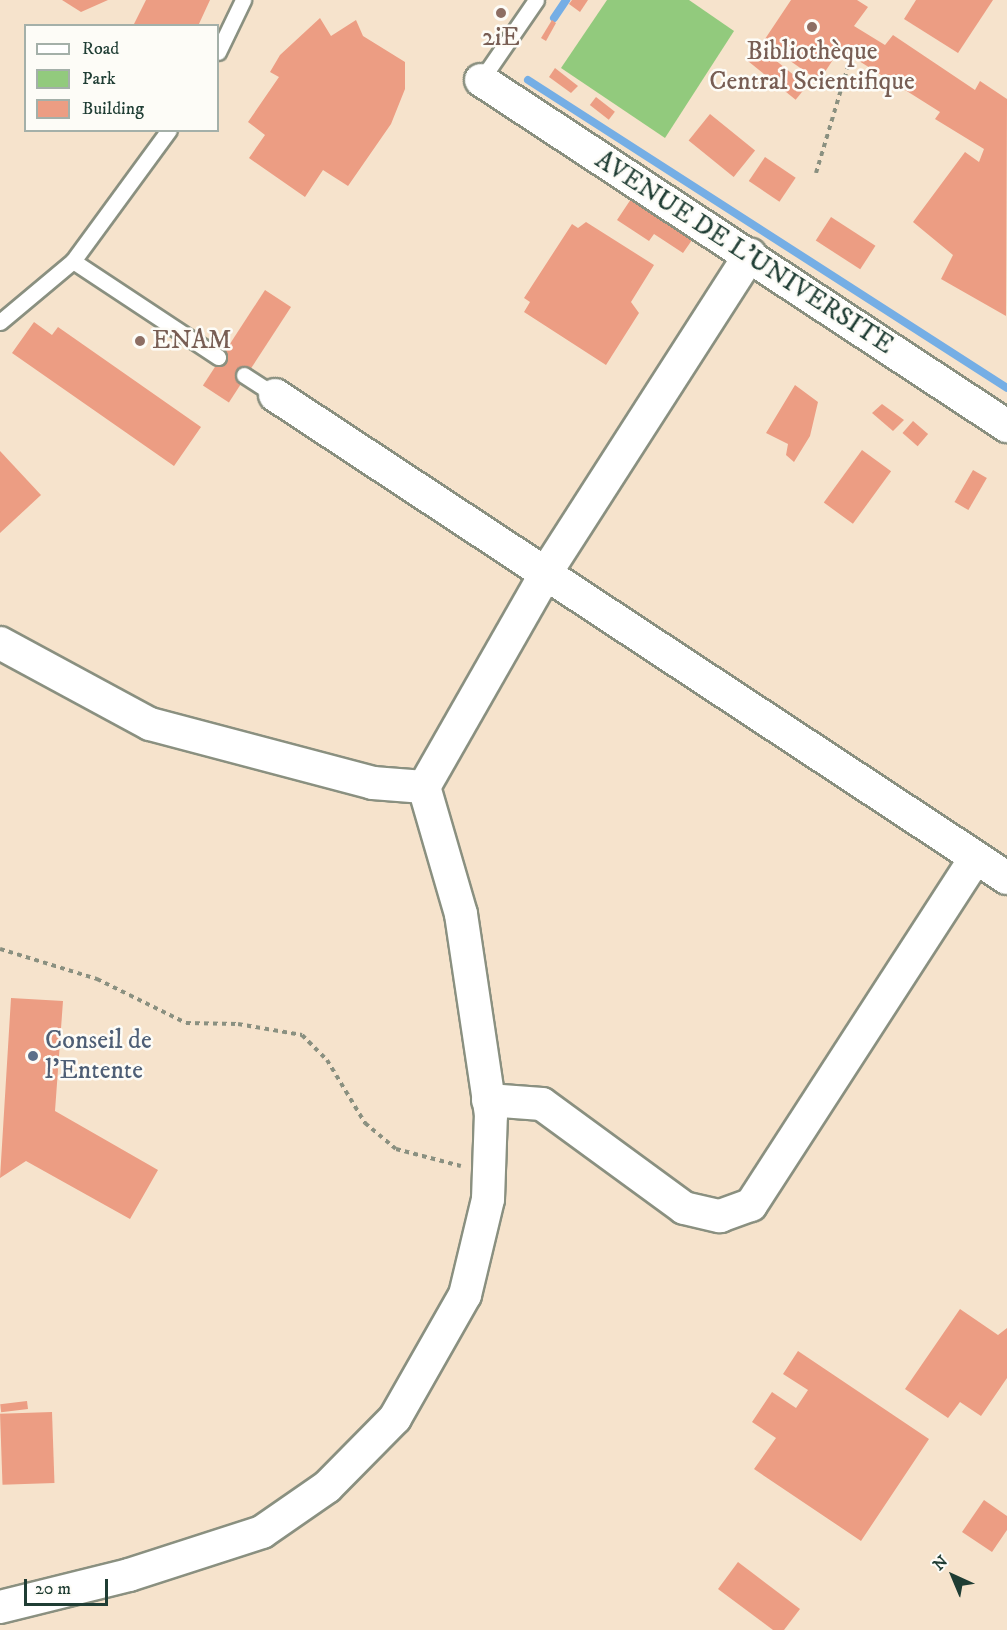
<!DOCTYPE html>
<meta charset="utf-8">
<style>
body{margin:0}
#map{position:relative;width:1007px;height:1630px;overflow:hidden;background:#f6e3cc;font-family:"IM FELL DW Pica",serif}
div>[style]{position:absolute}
.green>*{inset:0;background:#92ca7d}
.stream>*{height:8px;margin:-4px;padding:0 4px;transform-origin:4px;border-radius:4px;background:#75aee5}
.building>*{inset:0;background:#ec9d83;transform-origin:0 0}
.path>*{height:4px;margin-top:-2px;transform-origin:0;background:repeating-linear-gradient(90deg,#8a9080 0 4.5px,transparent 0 9px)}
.roads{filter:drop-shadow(2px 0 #8a9080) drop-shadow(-2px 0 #8a9080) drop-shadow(0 2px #8a9080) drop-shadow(0 -2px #8a9080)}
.lane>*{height:15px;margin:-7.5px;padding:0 7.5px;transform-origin:7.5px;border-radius:7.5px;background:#fff}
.street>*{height:32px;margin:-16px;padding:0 16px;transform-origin:16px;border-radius:16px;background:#fff}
.dots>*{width:16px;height:16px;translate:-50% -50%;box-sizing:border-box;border:3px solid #fdfcf7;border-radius:50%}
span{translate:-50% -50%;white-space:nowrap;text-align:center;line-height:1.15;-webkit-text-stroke:5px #fdfcf7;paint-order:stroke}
.education-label{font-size:26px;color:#785e54}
.left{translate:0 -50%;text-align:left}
.street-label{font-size:26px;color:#1f3d34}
.service-label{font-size:26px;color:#4e5e75}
.legend{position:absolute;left:24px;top:24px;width:195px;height:108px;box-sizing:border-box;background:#fdfcf7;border:2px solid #a4b0a9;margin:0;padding:8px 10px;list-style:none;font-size:18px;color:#1f3d34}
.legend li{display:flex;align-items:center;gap:12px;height:30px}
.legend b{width:30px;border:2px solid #a4b0a9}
.north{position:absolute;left:923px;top:1546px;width:60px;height:60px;-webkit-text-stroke:4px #fdfcf7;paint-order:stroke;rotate:316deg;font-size:16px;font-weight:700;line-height:24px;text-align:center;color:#1f3d34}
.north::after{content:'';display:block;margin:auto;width:21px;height:27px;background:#1f3d34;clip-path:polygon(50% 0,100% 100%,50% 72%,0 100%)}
.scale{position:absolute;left:24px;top:1579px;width:84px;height:27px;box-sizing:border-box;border:3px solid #1f3d34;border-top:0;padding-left:8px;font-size:18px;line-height:21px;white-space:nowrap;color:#1f3d34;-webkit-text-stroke:4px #fdfcf7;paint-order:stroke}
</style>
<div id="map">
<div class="green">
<div style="clip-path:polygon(607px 0,689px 0,734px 31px,665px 138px,561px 68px)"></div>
</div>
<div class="stream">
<div style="left:554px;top:18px;width:22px;rotate:-56deg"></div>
<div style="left:528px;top:80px;width:569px;rotate:32.74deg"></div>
</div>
<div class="building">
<div style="clip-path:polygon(62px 0,108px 0,81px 12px)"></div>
<div style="clip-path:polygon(146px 0,210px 0,198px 26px,133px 26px)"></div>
<div style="clip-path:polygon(572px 0,588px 0,580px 12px,569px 4px)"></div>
<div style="clip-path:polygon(791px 0,857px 0,868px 7px,854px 26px,885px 45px,893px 35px,975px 90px,980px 81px,1007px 99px,1006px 316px,941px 279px,953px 255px,913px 222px,965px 152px,979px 162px,984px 149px,935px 119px,940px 112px,840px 49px,819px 81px,763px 42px)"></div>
<div style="clip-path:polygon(916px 0,993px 0,958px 53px,904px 19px)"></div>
<div style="clip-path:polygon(320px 18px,331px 36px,356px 20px,363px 36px,405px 62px,405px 89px,391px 124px,348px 186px,323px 170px,305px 197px,249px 158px,265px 135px,248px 122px,279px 77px,270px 72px,280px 55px)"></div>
<div style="clip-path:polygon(552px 20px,556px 23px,546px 41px,541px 38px)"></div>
<div style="left:758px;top:46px;width:63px;height:18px;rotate:39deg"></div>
<div style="clip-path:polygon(555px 68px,578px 86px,571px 93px,549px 77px)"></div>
<div style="left:596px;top:97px;width:24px;height:10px;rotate:38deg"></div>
<div style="left:710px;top:114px;width:58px;height:34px;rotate:39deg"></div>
<div style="left:765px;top:157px;width:37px;height:29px;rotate:34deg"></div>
<div style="clip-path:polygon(631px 199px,692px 240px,683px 253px,654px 234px,649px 241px,617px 220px)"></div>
<div style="left:831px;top:217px;width:53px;height:28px;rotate:33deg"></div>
<div style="clip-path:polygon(586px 222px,654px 265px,631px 302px,639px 313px,606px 365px,524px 312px,530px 302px,524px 298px,572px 224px,578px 228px)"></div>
<div style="left:265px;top:290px;width:31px;height:114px;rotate:33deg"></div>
<div style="clip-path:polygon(34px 322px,52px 335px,58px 327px,201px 427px,174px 466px,12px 353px)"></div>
<div style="clip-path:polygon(795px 385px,818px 402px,810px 436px,794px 462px,786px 455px,788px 444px,766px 433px)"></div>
<div style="clip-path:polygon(882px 404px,904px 420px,893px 431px,872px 413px)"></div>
<div style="left:913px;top:421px;width:20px;height:16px;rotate:41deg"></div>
<div style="left:862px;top:450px;width:36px;height:65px;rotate:36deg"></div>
<div style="clip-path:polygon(0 451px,41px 495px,0 533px)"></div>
<div style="left:973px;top:470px;width:16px;height:37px;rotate:30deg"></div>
<div style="clip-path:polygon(11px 998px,63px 1001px,55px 1111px,158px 1170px,130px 1219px,26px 1161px,0 1178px)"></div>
<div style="clip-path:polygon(960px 1309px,998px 1335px,1007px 1328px,1007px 1378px,981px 1416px,960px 1402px,948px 1418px,905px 1389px)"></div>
<div style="clip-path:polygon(798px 1351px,929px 1439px,861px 1541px,754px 1469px,776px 1438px,752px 1422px,772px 1392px,796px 1408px,808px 1390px,783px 1374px)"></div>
<div style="left:27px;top:1401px;width:8px;height:27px;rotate:83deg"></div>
<div style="left:52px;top:1412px;width:71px;height:52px;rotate:88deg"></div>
<div style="clip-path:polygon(984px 1500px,1007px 1516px,1007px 1530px,992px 1552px,962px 1532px)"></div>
<div style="clip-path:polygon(738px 1562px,800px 1609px,784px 1630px,773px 1630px,718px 1589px)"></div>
</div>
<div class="path">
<div style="left:816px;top:173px;width:118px;rotate:-73.3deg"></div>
<div style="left:0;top:949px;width:102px;rotate:17.2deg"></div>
<div style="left:97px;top:979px;width:99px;rotate:26.3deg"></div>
<div style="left:186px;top:1023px;width:52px;rotate:1.1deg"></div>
<div style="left:238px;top:1024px;width:65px;rotate:9.8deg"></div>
<div style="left:302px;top:1035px;width:35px;rotate:45deg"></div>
<div style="left:327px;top:1060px;width:74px;rotate:58.9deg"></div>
<div style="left:365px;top:1123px;width:40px;rotate:40deg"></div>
<div style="left:396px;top:1149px;width:67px;rotate:14.7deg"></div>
</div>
<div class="roads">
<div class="lane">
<div style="left:218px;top:52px;width:58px;rotate:-64.3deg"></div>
<div style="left:481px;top:80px;width:97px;rotate:-55.5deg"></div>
<div style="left:73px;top:261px;width:174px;rotate:33.5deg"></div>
<div style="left:0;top:322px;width:95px;rotate:-39.9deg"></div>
<div style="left:73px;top:261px;width:162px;rotate:-53.8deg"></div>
<div style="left:244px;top:375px;width:37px;rotate:33deg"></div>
</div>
<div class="street">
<div style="left:481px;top:80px;width:630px;rotate:33.34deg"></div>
<div style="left:275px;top:395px;width:877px;rotate:33.42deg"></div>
<div style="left:0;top:643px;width:170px;rotate:28.4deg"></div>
<div style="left:150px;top:724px;width:231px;rotate:14.8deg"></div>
<div style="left:373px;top:783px;width:51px;rotate:4.5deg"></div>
<div style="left:424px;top:787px;width:249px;rotate:-60.3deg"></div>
<div style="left:547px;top:571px;width:376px;rotate:-57.3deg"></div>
<div style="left:488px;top:1100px;width:54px;rotate:4.2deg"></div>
<div style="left:542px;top:1104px;width:176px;rotate:36.2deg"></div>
<div style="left:684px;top:1208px;width:37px;rotate:13deg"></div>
<div style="left:720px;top:1216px;width:33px;rotate:-20deg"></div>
<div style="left:751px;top:1205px;width:412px;rotate:-57.1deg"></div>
<div style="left:0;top:1607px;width:133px;rotate:-13.9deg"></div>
<div style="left:129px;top:1575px;width:140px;rotate:-17.9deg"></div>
<div style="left:262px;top:1532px;width:79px;rotate:-34.7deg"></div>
<div style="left:327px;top:1487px;width:97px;rotate:-45.4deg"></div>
<div style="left:395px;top:1418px;width:142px;rotate:-60.4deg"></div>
<div style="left:465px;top:1295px;width:99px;rotate:-76.5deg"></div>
<div style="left:488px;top:1199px;width:84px;rotate:-88deg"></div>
<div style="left:491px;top:1115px;width:203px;rotate:-98.5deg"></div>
<div style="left:461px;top:914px;width:132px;rotate:-106.2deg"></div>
</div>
</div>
<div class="dots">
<div style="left:501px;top:13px;background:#8d6e63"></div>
<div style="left:812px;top:27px;background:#8d6e63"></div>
<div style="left:140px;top:341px;background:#8d6e63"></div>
<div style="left:33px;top:1056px;background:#5c6f8a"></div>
</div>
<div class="education-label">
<span style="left:501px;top:38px">2iE</span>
<span style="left:812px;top:67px">Bibliothèque<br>Central Scientifique</span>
<span class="left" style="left:152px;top:341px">ENAM</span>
</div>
<div class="street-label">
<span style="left:744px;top:253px;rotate:33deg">AVENUE DE L'UNIVERSITE</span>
</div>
<div class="service-label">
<span class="left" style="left:45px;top:1056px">Conseil de<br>l'Entente</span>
</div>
<ul class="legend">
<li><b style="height:8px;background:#fff"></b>Road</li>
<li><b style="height:16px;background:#92ca7d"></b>Park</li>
<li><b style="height:16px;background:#ec9d83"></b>Building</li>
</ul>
<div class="north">N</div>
<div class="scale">20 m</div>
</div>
